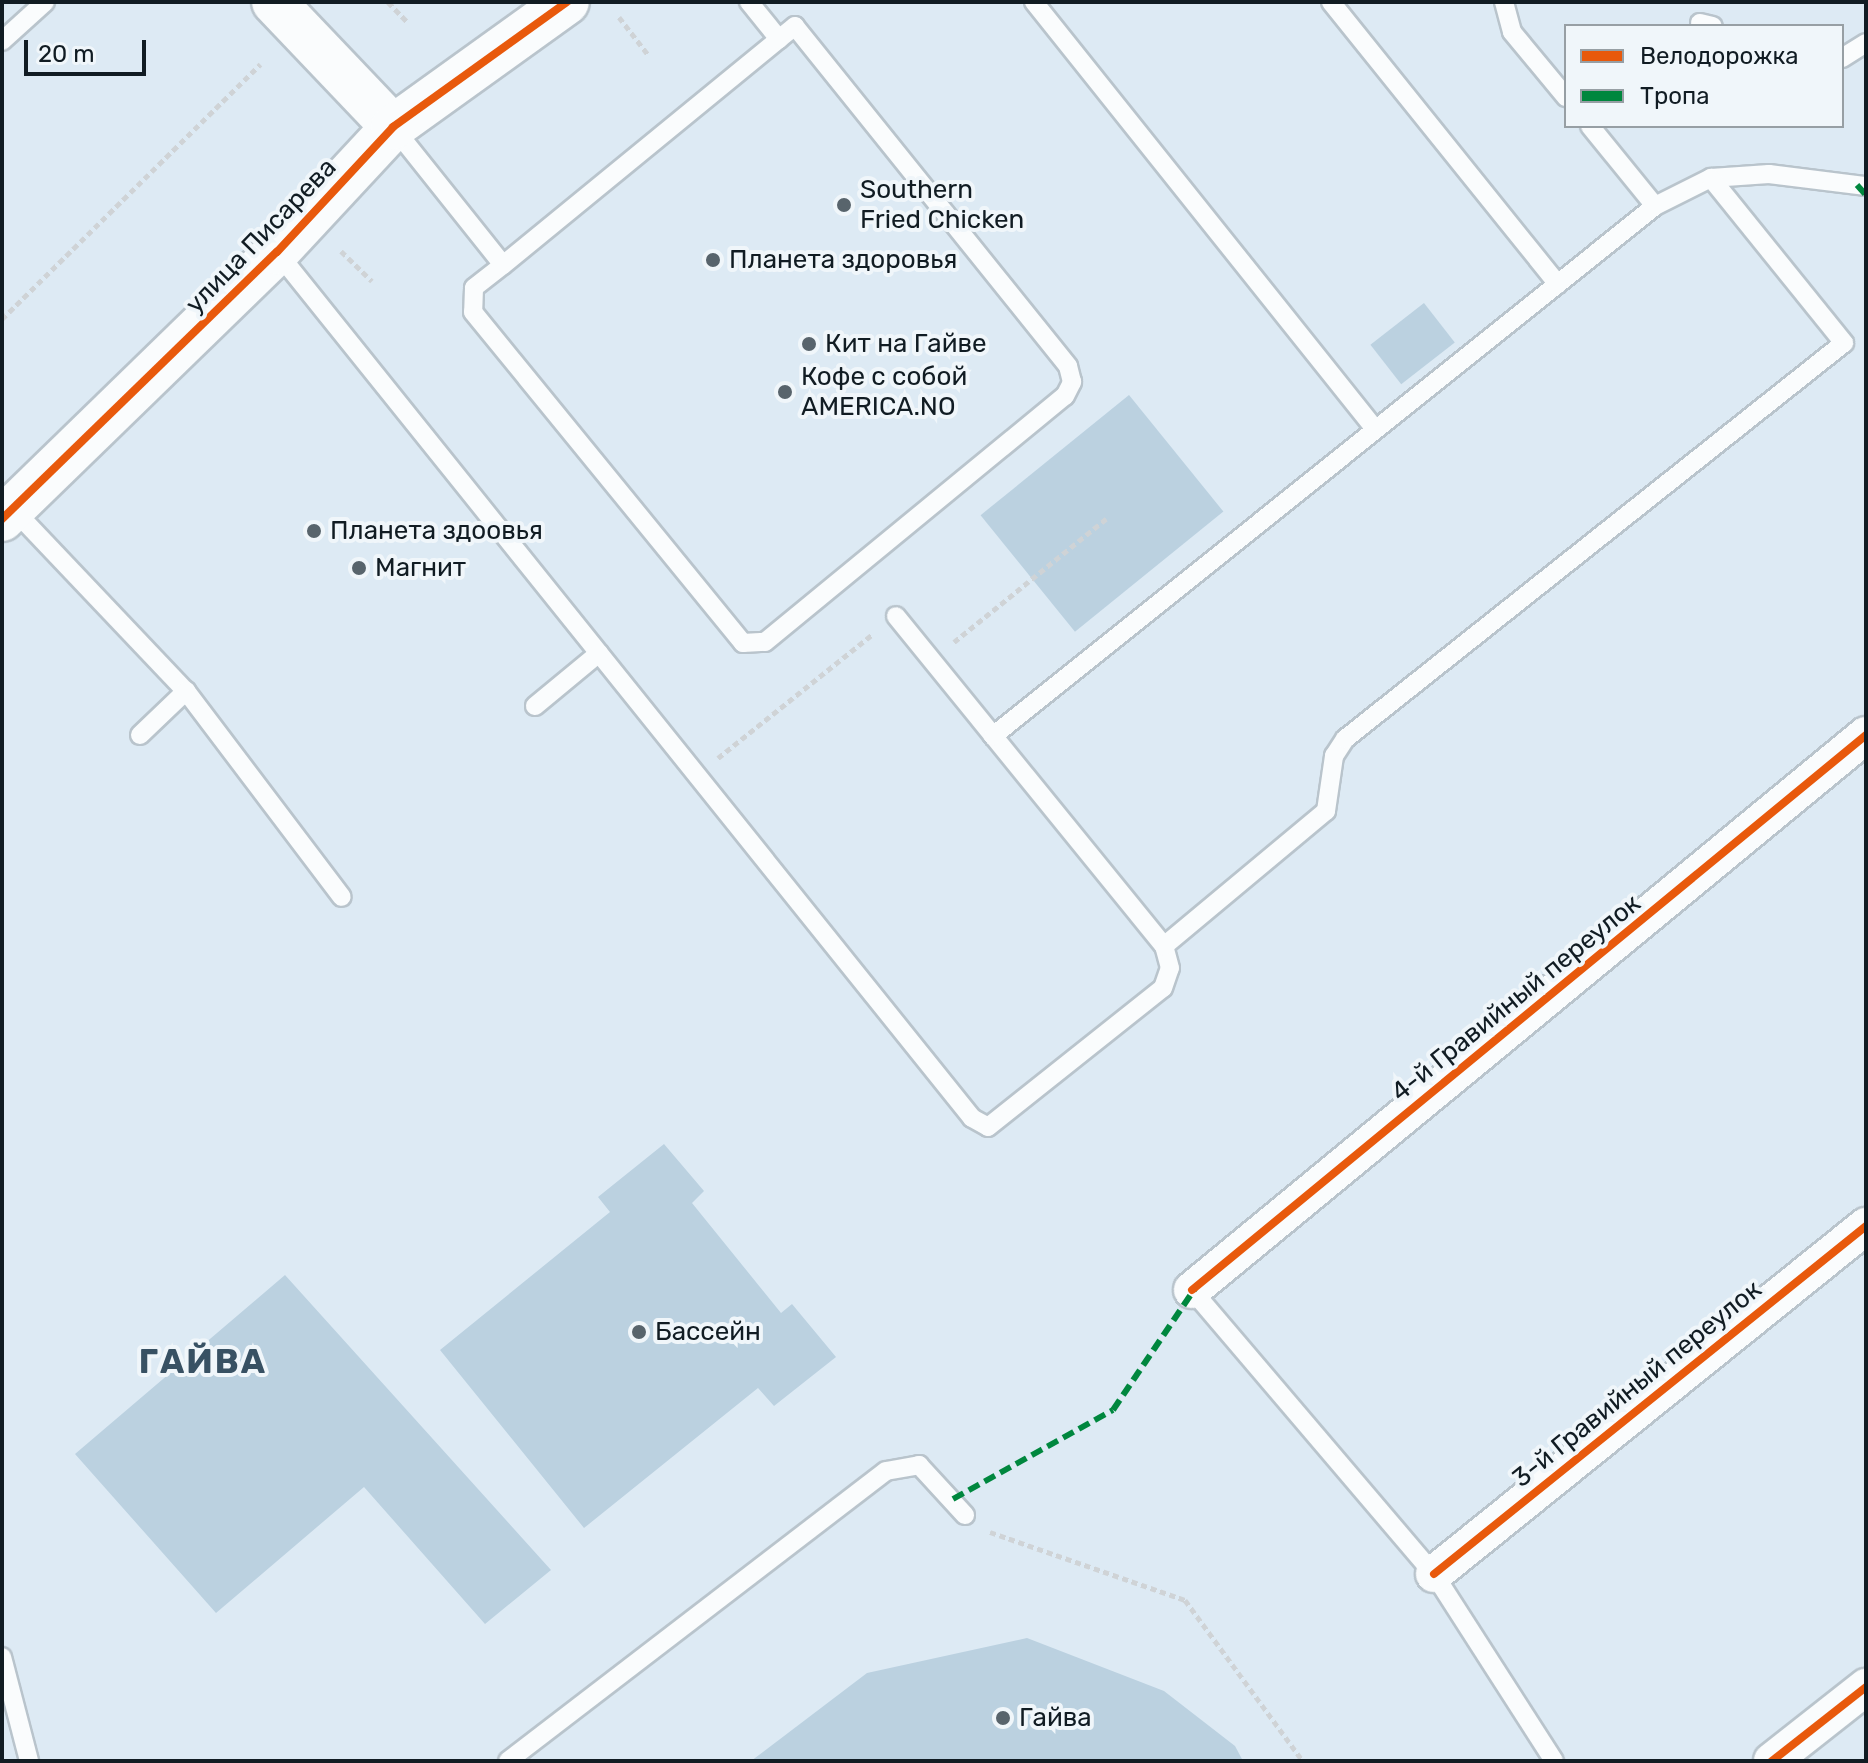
<!DOCTYPE html>
<meta charset="utf-8">
<style>
body{margin:0}
#map{position:relative;width:1868px;height:1763px;overflow:hidden;background:#ddeaf4;font-family:Rubik,sans-serif}
div>[style]{position:absolute}
.green>*{inset:0;background:#bbd1e0;transform-origin:0 0}
.path>*{height:5px;margin-top:-2.5px;transform-origin:0;background:repeating-linear-gradient(90deg,#cfd3d6 0 6px,transparent 0 10px)}
.roads{filter:drop-shadow(2px 0 #b9c4cc) drop-shadow(-2px 0 #b9c4cc) drop-shadow(0 2px #b9c4cc) drop-shadow(0 -2px #b9c4cc)}
.service>*{height:18px;margin:-9px;padding:0 9px;transform-origin:9px;border-radius:9px;background:#fafcfd}
.minor>*{height:36px;margin:-18px;padding:0 18px;transform-origin:18px;border-radius:18px;background:#fafcfd}
.tertiary>*{height:44px;margin:-22px;padding:0 22px;transform-origin:22px;border-radius:22px;background:#fafcfd}
.quiet>*{height:6px;margin-top:-3px;transform-origin:0;background:repeating-linear-gradient(90deg,#00873e 0 12px,transparent 0 18px)}
.cycleway>*{height:8px;margin:-4px;padding:0 4px;transform-origin:4px;border-radius:4px;background:#e8590c}
.dots>*{width:22px;height:22px;translate:-50% -50%;box-sizing:border-box;border:4px solid #f0f6fa;border-radius:50%}
span{translate:-50% -50%;white-space:nowrap;text-align:center;line-height:1.15;-webkit-text-stroke:8px #f0f6fa;paint-order:stroke}
.poi-label{font-size:26px;color:#111c23}
.left{translate:0 -50%;text-align:left}
.street-label{font-size:26px;color:#111c23}
.district-label{font-size:34px;color:#385163;font-weight:700;letter-spacing:2px}
.frame{position:absolute;inset:0;border:4px solid #111c23;pointer-events:none}
.legend{position:absolute;left:1564px;top:24px;width:280px;height:104px;box-sizing:border-box;background:#f0f6fa;border:2px solid #979fa4;margin:0;padding:10px 14px;list-style:none;font-size:24px;color:#111c23}
.legend li{display:flex;align-items:center;gap:16px;height:40px}
.legend b{width:40px;border:2px solid #979fa4}
.scale{position:absolute;left:24px;top:40px;width:122px;height:36px;box-sizing:border-box;border:4px solid #111c23;border-top:0;padding-left:10px;font-size:24px;line-height:28px;white-space:nowrap;color:#111c23;-webkit-text-stroke:6px #f0f6fa;paint-order:stroke}
</style>
<div id="map">
<div class="green">
<div style="left:1424px;top:303px;width:50px;height:68px;rotate:52deg"></div>
<div style="left:1129px;top:395px;width:150px;height:191px;rotate:51deg"></div>
<div style="clip-path:polygon(664px 1144px,704px 1191px,692px 1203px,781px 1313px,792px 1304px,836px 1357px,774px 1406px,758px 1388px,584px 1528px,440px 1350px,610px 1212px,598px 1197px)"></div>
<div style="clip-path:polygon(285px 1275px,551px 1570px,485px 1624px,364px 1487px,216px 1613px,75px 1454px)"></div>
<div style="clip-path:polygon(1027px 1638px,1164px 1691px,1235px 1746px,1243px 1761px,751px 1761px,867px 1673px)"></div>
</div>
<div class="path">
<div style="left:388px;top:2px;width:29px;rotate:46deg"></div>
<div style="left:619px;top:17px;width:49px;rotate:52.4deg"></div>
<div style="left:341px;top:251px;width:43px;rotate:44.1deg"></div>
<div style="left:2px;top:319px;width:363px;rotate:-44.6deg"></div>
<div style="left:954px;top:642px;width:196px;rotate:-39deg"></div>
<div style="left:718px;top:758px;width:198px;rotate:-38.7deg"></div>
<div style="left:990px;top:1532px;width:207px;rotate:19.2deg"></div>
<div style="left:1185px;top:1600px;width:200px;rotate:53.8deg"></div>
</div>
<div class="roads">
<div class="service">
<div style="left:1034px;top:2px;width:546px;rotate:51.39deg"></div>
<div style="left:1331px;top:2px;width:362px;rotate:51.2deg"></div>
<div style="left:1504px;top:2px;width:31px;rotate:75deg"></div>
<div style="left:1512px;top:32px;width:85px;rotate:50.3deg"></div>
<div style="left:1700px;top:23px;width:13px;rotate:13deg"></div>
<div style="left:2px;top:41px;width:58px;rotate:-42.2deg"></div>
<div style="left:1842px;top:58px;width:28px;rotate:-32deg"></div>
<div style="left:1590px;top:126px;width:103px;rotate:50.9deg"></div>
<div style="left:393px;top:127px;width:176px;rotate:51.4deg"></div>
<div style="left:503px;top:265px;width:357px;rotate:-39.3deg"></div>
<div style="left:779px;top:39px;width:48px;rotate:-129deg"></div>
<div style="left:277px;top:252px;width:1110px;rotate:51.25deg"></div>
<div style="left:972px;top:1118px;width:18px;rotate:29deg"></div>
<div style="left:988px;top:1127px;width:223px;rotate:-38.5deg"></div>
<div style="left:1163px;top:988px;width:21px;rotate:-71deg"></div>
<div style="left:1170px;top:968px;width:23px;rotate:-105deg"></div>
<div style="left:1164px;top:946px;width:425px;rotate:-129.1deg"></div>
<div style="left:503px;top:265px;width:37px;rotate:142deg"></div>
<div style="left:474px;top:288px;width:24px;rotate:92deg"></div>
<div style="left:473px;top:312px;width:427px;rotate:50.8deg"></div>
<div style="left:743px;top:643px;width:22px;rotate:-3deg"></div>
<div style="left:765px;top:642px;width:388px;rotate:-39.4deg"></div>
<div style="left:1065px;top:396px;width:16px;rotate:-63deg"></div>
<div style="left:1072px;top:382px;width:16px;rotate:-104deg"></div>
<div style="left:1068px;top:366px;width:436px;rotate:-128.8deg"></div>
<div style="left:795px;top:26px;width:21px;rotate:141deg"></div>
<div style="left:13px;top:509px;width:251px;rotate:46.5deg"></div>
<div style="left:186px;top:691px;width:258px;rotate:52.9deg"></div>
<div style="left:535px;top:706px;width:83px;rotate:-39.6deg"></div>
<div style="left:140px;top:735px;width:64px;rotate:-43.7deg"></div>
<div style="left:993px;top:736px;width:848px;rotate:-38.68deg"></div>
<div style="left:1655px;top:206px;width:63px;rotate:-26.6deg"></div>
<div style="left:1711px;top:178px;width:58px;rotate:-3.9deg"></div>
<div style="left:1769px;top:174px;width:98px;rotate:7.1deg"></div>
<div style="left:1164px;top:946px;width:211px;rotate:-39.8deg"></div>
<div style="left:1326px;top:811px;width:56px;rotate:-81.7deg"></div>
<div style="left:1334px;top:756px;width:20px;rotate:-57deg"></div>
<div style="left:1345px;top:739px;width:637px;rotate:-38.44deg"></div>
<div style="left:1844px;top:343px;width:212px;rotate:-128.9deg"></div>
<div style="left:1192px;top:1290px;width:373px;rotate:49.6deg"></div>
<div style="left:1434px;top:1574px;width:222px;rotate:57.3deg"></div>
<div style="left:2px;top:1657px;width:107px;rotate:75.4deg"></div>
<div style="left:508px;top:1761px;width:476px;rotate:-37.5deg"></div>
<div style="left:886px;top:1471px;width:34px;rotate:-10deg"></div>
<div style="left:919px;top:1465px;width:68px;rotate:47.4deg"></div>
</div>
<div class="minor">
<div style="left:1192px;top:1290px;width:873px;rotate:-39.47deg"></div>
<div style="left:1434px;top:1574px;width:555px;rotate:-38.85deg"></div>
<div style="left:1772px;top:1761px;width:120px;rotate:-38.2deg"></div>
</div>
<div class="tertiary">
<div style="left:274px;top:2px;width:173px;rotate:46.4deg"></div>
<div style="left:2px;top:519px;width:383px;rotate:-44.2deg"></div>
<div style="left:277px;top:252px;width:171px;rotate:-47.1deg"></div>
<div style="left:393px;top:127px;width:214px;rotate:-35.7deg"></div>
</div>
</div>
<div class="quiet">
<div style="left:1857px;top:185px;width:13px;rotate:48deg"></div>
<div style="left:953px;top:1499px;width:183px;rotate:-29.1deg"></div>
<div style="left:1113px;top:1410px;width:148px;rotate:-56deg"></div>
</div>
<div class="cycleway">
<div style="left:2px;top:519px;width:383px;rotate:-44.2deg"></div>
<div style="left:277px;top:252px;width:171px;rotate:-47.1deg"></div>
<div style="left:393px;top:127px;width:214px;rotate:-35.7deg"></div>
<div style="left:1192px;top:1290px;width:873px;rotate:-39.47deg"></div>
<div style="left:1434px;top:1574px;width:555px;rotate:-38.85deg"></div>
<div style="left:1772px;top:1761px;width:120px;rotate:-38.2deg"></div>
</div>
<div class="dots">
<div style="left:844px;top:205px;background:#58646c"></div>
<div style="left:713px;top:260px;background:#58646c"></div>
<div style="left:809px;top:344px;background:#58646c"></div>
<div style="left:785px;top:392px;background:#58646c"></div>
<div style="left:314px;top:531px;background:#58646c"></div>
<div style="left:359px;top:568px;background:#58646c"></div>
<div style="left:639px;top:1332px;background:#58646c"></div>
<div style="left:1003px;top:1718px;background:#58646c"></div>
</div>
<div class="poi-label">
<span class="left" style="left:860px;top:205px">Southern<br>Fried Chicken</span>
<span class="left" style="left:729px;top:260px">Планета здоровья</span>
<span class="left" style="left:825px;top:344px">Кит на Гайве</span>
<span class="left" style="left:801px;top:392px">Кофе с собой<br>AMERICA.NO</span>
<span class="left" style="left:330px;top:531px">Планета здоовья</span>
<span class="left" style="left:375px;top:568px">Магнит</span>
<span class="left" style="left:655px;top:1332px">Бассейн</span>
<span class="left" style="left:1019px;top:1718px">Гайва</span>
</div>
<div class="street-label">
<span style="left:261px;top:236px;rotate:-46deg">улица Писарева</span>
<span style="left:1516px;top:998px;rotate:-39deg">4-й Гравийный переулок</span>
<span style="left:1637px;top:1384px;rotate:-39deg">3-й Гравийный переулок</span>
</div>
<div class="district-label">
<span style="left:203px;top:1362px">ГАЙВА</span>
</div>
<div class="frame"></div>
<ul class="legend">
<li><b style="height:10px;background:#e8590c"></b>Велодорожка</li>
<li><b style="height:10px;background:#00873e"></b>Тропа</li>
</ul>
<div class="scale">20 m</div>
</div>
